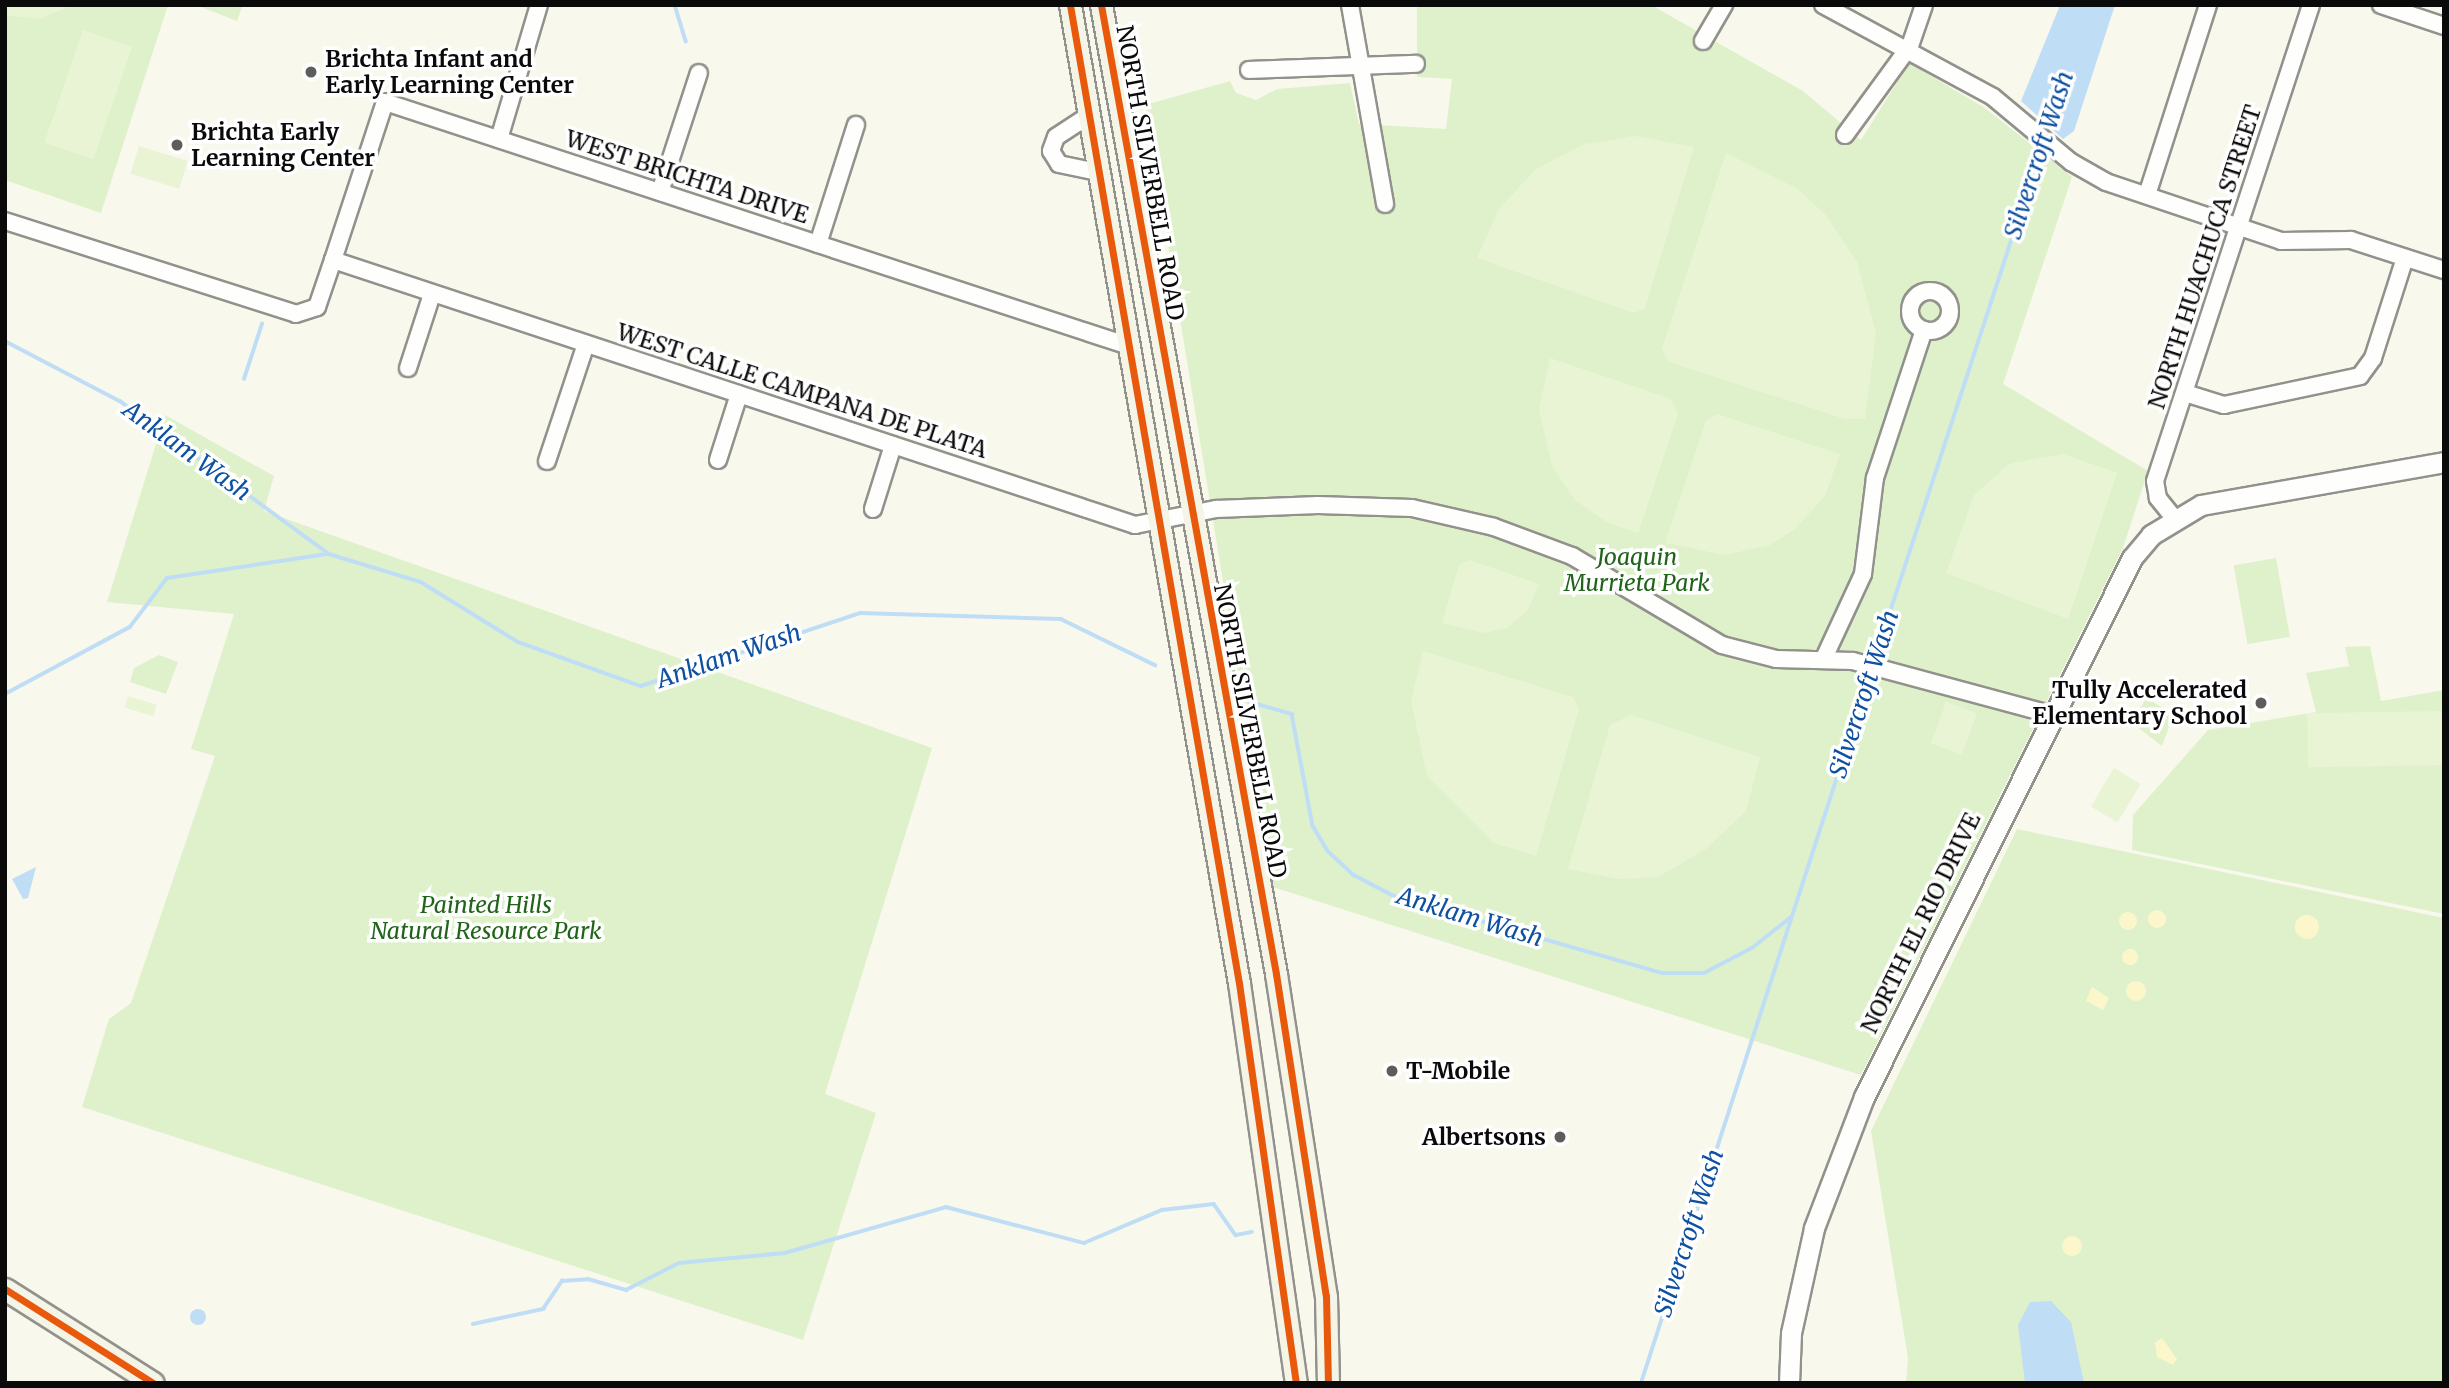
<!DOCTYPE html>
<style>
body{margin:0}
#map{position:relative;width:2449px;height:1388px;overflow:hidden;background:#f9f8ed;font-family:Merriweather,serif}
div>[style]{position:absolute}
.green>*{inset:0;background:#def1cb;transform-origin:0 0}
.sand>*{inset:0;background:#fcf7cb}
.round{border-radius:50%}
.pitch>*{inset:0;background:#e9f4d5;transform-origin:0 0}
.water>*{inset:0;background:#c0ddf6}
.stream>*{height:3.5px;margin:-1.75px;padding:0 1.75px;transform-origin:1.75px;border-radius:1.75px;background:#c0ddf6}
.roads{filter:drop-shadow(2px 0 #92918c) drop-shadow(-2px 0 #92918c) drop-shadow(0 2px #92918c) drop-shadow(0 -2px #92918c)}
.minor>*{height:16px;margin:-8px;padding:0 8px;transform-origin:8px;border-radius:8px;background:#fefefc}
.minor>.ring{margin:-8px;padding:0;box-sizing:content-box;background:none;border:16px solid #fefefc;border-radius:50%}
.tertiary>*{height:19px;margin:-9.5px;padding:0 9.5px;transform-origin:9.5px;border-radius:9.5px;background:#fefefc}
.secondary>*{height:21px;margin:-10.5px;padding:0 10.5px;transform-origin:10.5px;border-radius:10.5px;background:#f4f4e7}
.cycleway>*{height:7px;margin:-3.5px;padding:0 3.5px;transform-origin:3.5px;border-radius:3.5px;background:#e8590c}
.dots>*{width:19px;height:19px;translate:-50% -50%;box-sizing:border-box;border:4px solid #fff;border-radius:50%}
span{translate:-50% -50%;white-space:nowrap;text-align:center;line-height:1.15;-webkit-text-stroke:7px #fff;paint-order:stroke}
.poi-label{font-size:23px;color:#0a0a0a;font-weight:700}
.left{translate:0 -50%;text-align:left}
.right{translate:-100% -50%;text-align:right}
.street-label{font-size:23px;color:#0a0a0a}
.park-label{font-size:23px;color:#1f6418;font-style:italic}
.water-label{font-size:24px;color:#0e50a1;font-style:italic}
.frame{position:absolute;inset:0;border:7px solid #0a0a0a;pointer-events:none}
</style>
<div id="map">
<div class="green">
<div style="clip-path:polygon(5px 5px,168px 5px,101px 213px,5px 180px)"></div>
<div style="clip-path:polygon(196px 5px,243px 5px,237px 21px)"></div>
<div style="clip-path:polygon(1417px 5px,1651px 5px,1803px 91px,1861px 140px,1909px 63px,1985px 108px,2072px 177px,2003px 384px,2148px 471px,2123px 548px,1861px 1075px,1273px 887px,1145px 105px,1230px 81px,1236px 93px,1256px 100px,1277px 89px,1350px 83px,1359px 124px,1446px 129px,1452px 79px,1417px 77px)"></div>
<div style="clip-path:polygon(165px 415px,274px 476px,264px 511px,932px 748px,825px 1094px,876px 1113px,803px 1340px,82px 1107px,109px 1019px,131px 1003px,215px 756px,191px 749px,234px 614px,107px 602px)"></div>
<div style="left:2276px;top:558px;width:80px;height:43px;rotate:80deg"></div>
<div style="clip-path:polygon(2370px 646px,2381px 701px,2444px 690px,2444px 914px,2132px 850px,2133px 815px,2208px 730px,2316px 712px,2306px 673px,2349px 666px,2345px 647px)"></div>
<div style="clip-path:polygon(159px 655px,178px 662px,166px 694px,130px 682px,134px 668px)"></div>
<div style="clip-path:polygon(2146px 698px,2174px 714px,2162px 746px,2132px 723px)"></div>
<div style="clip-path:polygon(2017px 829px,2444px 918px,2444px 1383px,1906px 1383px,1908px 1358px,1871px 1131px)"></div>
</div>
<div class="sand">
<div class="round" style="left:2148px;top:910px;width:18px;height:18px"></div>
<div class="round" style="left:2119px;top:912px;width:18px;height:18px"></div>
<div class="round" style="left:2295px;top:915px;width:24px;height:24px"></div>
<div class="round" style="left:2122px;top:949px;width:16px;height:16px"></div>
<div class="round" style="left:2126px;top:981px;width:20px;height:20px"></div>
<div style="clip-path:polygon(2092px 987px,2109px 998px,2103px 1010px,2086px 1001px)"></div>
<div class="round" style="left:2062px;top:1236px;width:20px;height:20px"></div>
<div style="clip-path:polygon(2162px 1338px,2177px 1359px,2173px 1365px,2157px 1357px,2155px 1343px)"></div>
</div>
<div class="pitch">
<div style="clip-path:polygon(5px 5px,72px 5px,40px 19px,5px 15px)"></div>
<div style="left:83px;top:30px;width:52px;height:119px;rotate:19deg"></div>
<div style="clip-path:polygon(1635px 136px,1694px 147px,1645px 308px,1634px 313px,1477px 258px,1499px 209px,1536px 169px,1584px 144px)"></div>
<div style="left:139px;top:146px;width:51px;height:29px;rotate:17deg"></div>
<div style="clip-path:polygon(1726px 153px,1796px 188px,1825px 214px,1857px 262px,1876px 333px,1865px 419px,1845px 419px,1669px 362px,1662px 349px)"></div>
<div style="clip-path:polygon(1550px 358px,1671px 399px,1678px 414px,1638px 533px,1608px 523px,1575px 500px,1552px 466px,1539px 410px)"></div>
<div style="clip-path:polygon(1717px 414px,1840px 454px,1825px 496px,1795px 529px,1770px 545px,1725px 555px,1665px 543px,1706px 421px)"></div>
<div style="clip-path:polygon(2063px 454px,2117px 473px,2068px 619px,1946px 573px,1974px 495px,2009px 464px)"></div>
<div style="clip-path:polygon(1470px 560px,1539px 584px,1528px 610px,1507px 628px,1484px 633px,1442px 623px,1459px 565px)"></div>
<div style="clip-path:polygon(1423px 651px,1573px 697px,1579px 709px,1536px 856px,1494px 843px,1427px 776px,1411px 701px)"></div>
<div style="left:128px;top:696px;width:30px;height:12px;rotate:17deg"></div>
<div style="left:1946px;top:702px;width:33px;height:44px;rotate:20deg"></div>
<div style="left:2443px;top:711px;width:54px;height:136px;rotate:89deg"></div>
<div style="clip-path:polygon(1631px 715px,1760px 757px,1746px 811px,1706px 849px,1658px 877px,1617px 879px,1568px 869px,1610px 725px)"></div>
<div style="left:2114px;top:768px;width:31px;height:45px;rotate:31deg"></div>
</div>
<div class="water">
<div style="clip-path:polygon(2060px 5px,2115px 5px,2074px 131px,2063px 139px,2021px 101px)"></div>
<div style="clip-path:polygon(36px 867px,28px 898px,23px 899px,12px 879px)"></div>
<div style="clip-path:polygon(2051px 1301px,2071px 1322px,2084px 1383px,2025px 1383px,2018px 1325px,2030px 1302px)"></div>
<div class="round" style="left:190px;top:1309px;width:16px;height:16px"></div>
</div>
<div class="stream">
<div style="left:675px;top:5px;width:38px;rotate:73deg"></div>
<div style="left:5px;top:341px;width:130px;rotate:27.6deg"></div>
<div style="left:120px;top:401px;width:259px;rotate:36.2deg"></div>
<div style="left:329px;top:554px;width:96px;rotate:16.9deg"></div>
<div style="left:421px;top:582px;width:114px;rotate:31.7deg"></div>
<div style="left:518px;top:642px;width:131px;rotate:19.7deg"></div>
<div style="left:641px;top:686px;width:231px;rotate:-18.4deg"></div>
<div style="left:860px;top:613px;width:201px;rotate:1.7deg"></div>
<div style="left:1061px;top:619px;width:105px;rotate:26.1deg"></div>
<div style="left:244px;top:379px;width:58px;rotate:-71.9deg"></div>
<div style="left:1874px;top:661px;width:545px;rotate:-71.93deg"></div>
<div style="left:5px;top:694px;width:142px;rotate:-28.2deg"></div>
<div style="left:130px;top:627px;width:61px;rotate:-52.9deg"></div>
<div style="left:167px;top:578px;width:163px;rotate:-8.5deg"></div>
<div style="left:1250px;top:702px;width:44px;rotate:15.9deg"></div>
<div style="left:1292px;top:714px;width:114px;rotate:79.4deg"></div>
<div style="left:1313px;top:826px;width:29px;rotate:59deg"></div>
<div style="left:1328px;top:851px;width:35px;rotate:43deg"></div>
<div style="left:1354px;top:875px;width:45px;rotate:27.7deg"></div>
<div style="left:1394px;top:896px;width:280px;rotate:16deg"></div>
<div style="left:1663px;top:973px;width:41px"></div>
<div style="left:1704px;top:973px;width:54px;rotate:-27.5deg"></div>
<div style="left:1752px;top:948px;width:48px;rotate:-38.3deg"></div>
<div style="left:473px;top:1324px;width:72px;rotate:-12.1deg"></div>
<div style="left:543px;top:1309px;width:34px;rotate:-56deg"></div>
<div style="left:562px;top:1281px;width:26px;rotate:-4deg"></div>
<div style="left:588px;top:1279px;width:40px;rotate:16deg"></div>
<div style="left:626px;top:1290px;width:59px;rotate:-27deg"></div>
<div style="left:679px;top:1263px;width:106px;rotate:-5.4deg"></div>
<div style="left:785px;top:1253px;width:167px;rotate:-15.9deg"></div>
<div style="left:946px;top:1207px;width:143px;rotate:14.6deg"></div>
<div style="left:1084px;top:1243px;width:85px;rotate:-22.9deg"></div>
<div style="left:1162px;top:1210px;width:52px;rotate:-6.6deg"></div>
<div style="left:1214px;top:1204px;width:38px;rotate:55deg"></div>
<div style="left:1236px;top:1235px;width:16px;rotate:-11deg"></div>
<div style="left:1641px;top:1383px;width:747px;rotate:-72.07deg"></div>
</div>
<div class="roads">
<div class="minor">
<div style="left:1350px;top:5px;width:202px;rotate:80deg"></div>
<div style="left:1823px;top:5px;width:193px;rotate:28.4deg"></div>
<div style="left:1993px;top:97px;width:102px;rotate:39.8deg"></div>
<div style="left:2071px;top:162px;width:40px;rotate:29.7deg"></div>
<div style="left:2106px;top:182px;width:185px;rotate:18.6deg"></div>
<div style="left:2281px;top:241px;width:70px;rotate:-0.8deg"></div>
<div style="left:2351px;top:240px;width:98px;rotate:17.9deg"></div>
<div style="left:2381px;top:5px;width:66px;rotate:18.4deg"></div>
<div style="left:1703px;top:41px;width:42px;rotate:-59.7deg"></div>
<div style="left:1249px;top:70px;width:167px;rotate:-2.1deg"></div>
<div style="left:1091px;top:114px;width:42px;rotate:146.7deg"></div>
<div style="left:1056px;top:137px;width:15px;rotate:110deg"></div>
<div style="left:1051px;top:151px;width:15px;rotate:58deg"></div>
<div style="left:1059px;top:164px;width:44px;rotate:11.8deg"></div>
<div style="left:1845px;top:135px;width:110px;rotate:-53.9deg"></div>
<div style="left:1910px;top:46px;width:43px;rotate:-71.1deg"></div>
<div style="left:499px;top:139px;width:140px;rotate:-73.4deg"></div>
<div style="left:660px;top:192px;width:125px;rotate:-71.9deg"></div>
<div style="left:2147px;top:195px;width:200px;rotate:-72.2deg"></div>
<div style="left:5px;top:221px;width:305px;rotate:17.7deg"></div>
<div style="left:296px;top:314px;width:22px;rotate:-18deg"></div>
<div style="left:317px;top:307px;width:50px;rotate:-71.2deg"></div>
<div style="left:333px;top:260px;width:845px;rotate:18.28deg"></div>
<div style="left:1135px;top:525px;width:83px;rotate:-11.2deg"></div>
<div style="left:1216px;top:509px;width:102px;rotate:-2.2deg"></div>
<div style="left:1318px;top:505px;width:94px;rotate:1.8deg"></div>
<div style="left:1412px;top:508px;width:84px;rotate:13deg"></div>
<div style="left:1494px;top:527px;width:83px;rotate:20.4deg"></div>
<div style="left:1572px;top:556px;width:174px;rotate:30.7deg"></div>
<div style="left:1722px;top:645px;width:56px;rotate:14.5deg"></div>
<div style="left:1776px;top:659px;width:77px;rotate:1.5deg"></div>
<div style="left:1853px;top:661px;width:203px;rotate:15.1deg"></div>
<div style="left:818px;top:244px;width:125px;rotate:-72.3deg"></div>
<div style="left:333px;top:260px;width:166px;rotate:-71.8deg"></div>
<div style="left:385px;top:102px;width:786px;rotate:18.16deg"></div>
<div class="ring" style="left:1910px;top:291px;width:24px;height:24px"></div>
<div style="left:408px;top:368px;width:78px;rotate:-72deg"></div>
<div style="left:2185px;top:393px;width:41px;rotate:17.1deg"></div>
<div style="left:2224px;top:405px;width:139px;rotate:-12deg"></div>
<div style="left:2360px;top:376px;width:22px;rotate:-54deg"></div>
<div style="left:2373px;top:358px;width:105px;rotate:-72.3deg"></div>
<div style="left:718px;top:460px;width:69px;rotate:-72.3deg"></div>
<div style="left:547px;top:461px;width:123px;rotate:-71.6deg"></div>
<div style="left:873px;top:509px;width:67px;rotate:-72.6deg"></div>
<div style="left:2174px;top:518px;width:26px;rotate:-129deg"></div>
<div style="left:2158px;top:498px;width:17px;rotate:-100deg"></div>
<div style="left:2155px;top:481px;width:501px;rotate:-71.85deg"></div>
<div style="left:1825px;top:656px;width:90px;rotate:-65.1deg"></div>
<div style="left:1863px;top:574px;width:97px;rotate:-82.9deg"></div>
<div style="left:1875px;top:478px;width:156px;rotate:-71.7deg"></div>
</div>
<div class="tertiary">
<div style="left:1789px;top:1383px;width:50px;rotate:-87.7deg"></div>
<div style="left:1791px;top:1333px;width:107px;rotate:-77.6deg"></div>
<div style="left:1814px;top:1228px;width:140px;rotate:-69.1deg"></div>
<div style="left:1864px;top:1097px;width:602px;rotate:-63.56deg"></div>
<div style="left:2132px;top:558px;width:30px;rotate:-50deg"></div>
<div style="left:2151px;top:535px;width:58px;rotate:-31deg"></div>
<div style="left:2201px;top:505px;width:247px;rotate:-10deg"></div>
</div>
<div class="secondary">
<div style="left:1070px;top:5px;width:992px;rotate:80.2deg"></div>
<div style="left:1239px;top:983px;width:404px;rotate:81.9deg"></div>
<div style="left:1101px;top:5px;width:985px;rotate:79.76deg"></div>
<div style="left:1276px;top:974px;width:326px;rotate:81.2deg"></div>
<div style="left:1326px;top:1296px;width:87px;rotate:88.7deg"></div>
<div style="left:5px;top:1289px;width:175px;rotate:32.4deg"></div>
</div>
</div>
<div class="cycleway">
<div style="left:1070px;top:5px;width:992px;rotate:80.2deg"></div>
<div style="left:1239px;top:983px;width:404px;rotate:81.9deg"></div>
<div style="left:1101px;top:5px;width:985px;rotate:79.76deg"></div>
<div style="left:1276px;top:974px;width:326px;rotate:81.2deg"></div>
<div style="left:1326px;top:1296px;width:87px;rotate:88.7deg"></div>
<div style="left:5px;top:1289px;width:175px;rotate:32.4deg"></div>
</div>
<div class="dots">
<div style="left:311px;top:72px;background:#5e5d59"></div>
<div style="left:177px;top:145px;background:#5e5d59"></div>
<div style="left:2261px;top:703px;background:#5e5d59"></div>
<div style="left:1392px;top:1071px;background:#5e5d59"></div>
<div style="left:1560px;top:1137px;background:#5e5d59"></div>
</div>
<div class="poi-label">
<span class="left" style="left:325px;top:72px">Brichta Infant and<br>Early Learning Center</span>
<span class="left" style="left:191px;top:145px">Brichta Early<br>Learning Center</span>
<span class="right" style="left:2247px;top:703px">Tully Accelerated<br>Elementary School</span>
<span class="left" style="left:1406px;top:1071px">T-Mobile</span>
<span class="right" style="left:1546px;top:1137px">Albertsons</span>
</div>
<div class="street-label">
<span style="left:1150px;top:173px;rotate:80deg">NORTH SILVERBELL ROAD</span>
<span style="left:687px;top:177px;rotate:18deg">WEST BRICHTA DRIVE</span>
<span style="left:2205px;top:257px;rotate:-72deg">NORTH HUACHUCA STREET</span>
<span style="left:802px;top:391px;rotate:18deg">WEST CALLE CAMPANA DE PLATA</span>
<span style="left:1250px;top:731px;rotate:79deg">NORTH SILVERBELL ROAD</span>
<span style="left:1921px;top:923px;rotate:-64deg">NORTH EL RIO DRIVE</span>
</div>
<div class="park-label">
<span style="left:1637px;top:570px">Joaquin<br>Murrieta Park</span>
<span style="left:486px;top:918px">Painted Hills<br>Natural Resource Park</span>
</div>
<div class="water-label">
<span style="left:2039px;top:155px;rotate:-72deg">Silvercroft Wash</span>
<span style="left:187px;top:451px;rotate:36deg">Anklam Wash</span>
<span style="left:729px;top:656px;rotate:-19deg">Anklam Wash</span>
<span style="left:1864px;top:694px;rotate:-72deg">Silvercroft Wash</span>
<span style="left:1470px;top:917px;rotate:17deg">Anklam Wash</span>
<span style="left:1689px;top:1233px;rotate:-72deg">Silvercroft Wash</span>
</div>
<div class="frame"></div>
</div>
